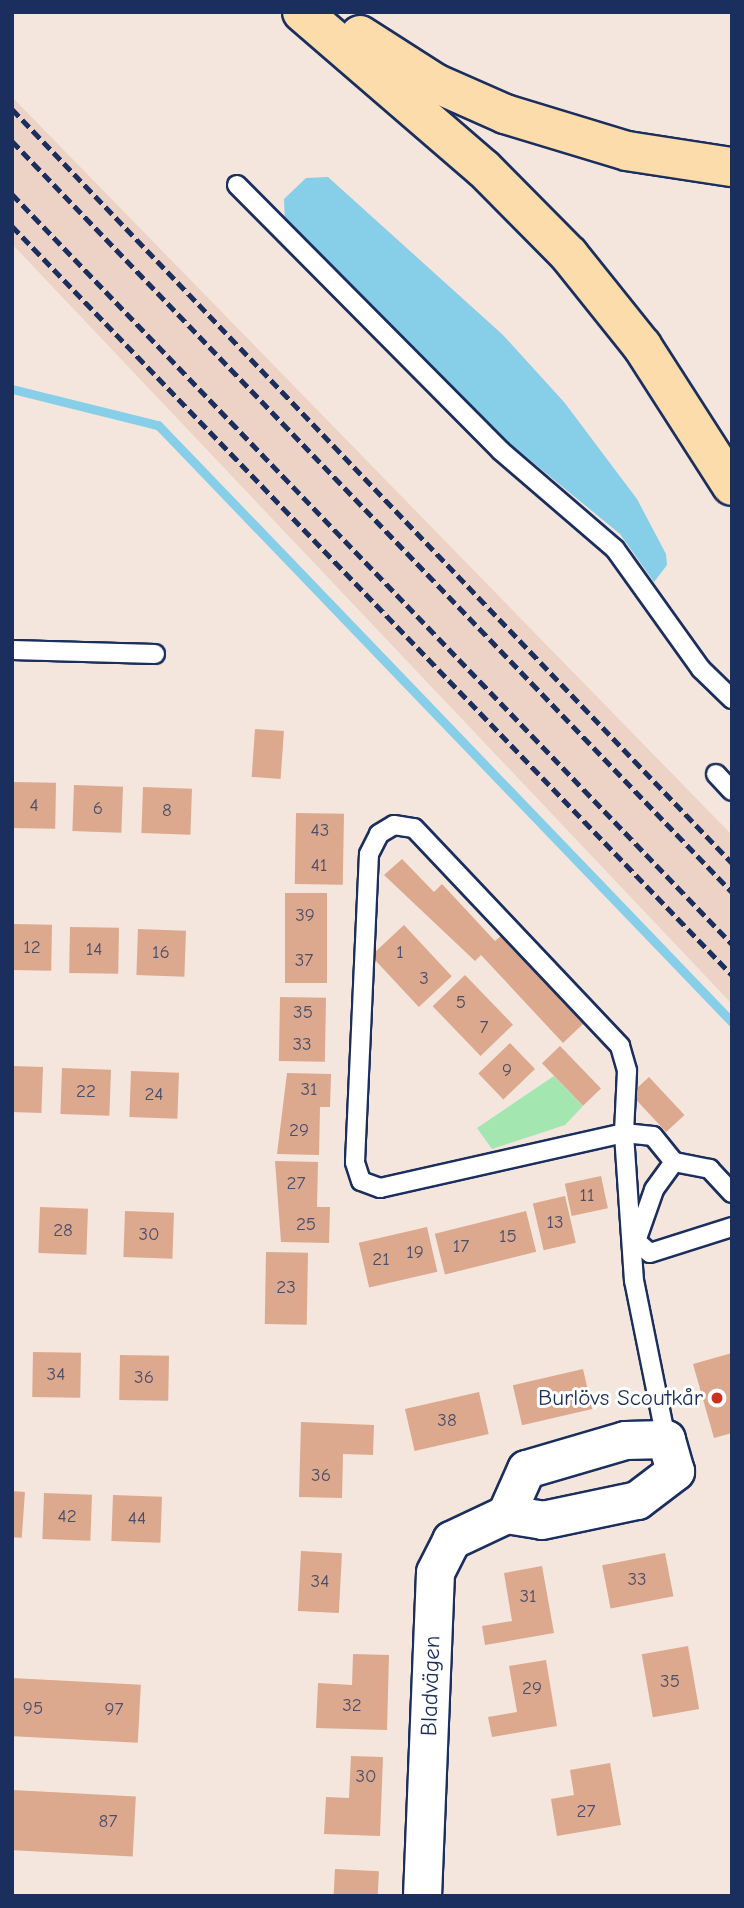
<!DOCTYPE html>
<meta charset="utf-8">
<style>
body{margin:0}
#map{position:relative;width:744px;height:1908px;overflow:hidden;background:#f4e5dd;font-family:"Comic Neue",sans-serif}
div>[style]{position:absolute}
.built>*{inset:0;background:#edd3c6}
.green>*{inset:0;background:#a3e6b0}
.water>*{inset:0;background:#87cee8}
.stream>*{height:9px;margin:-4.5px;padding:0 4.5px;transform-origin:4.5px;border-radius:4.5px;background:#87cee8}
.building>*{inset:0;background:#dca98f;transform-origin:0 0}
.roads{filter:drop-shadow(2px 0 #1b2f5e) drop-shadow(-2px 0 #1b2f5e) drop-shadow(0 2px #1b2f5e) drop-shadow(0 -2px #1b2f5e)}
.service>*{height:18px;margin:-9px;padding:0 9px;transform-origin:9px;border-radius:9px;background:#fff}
.minor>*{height:37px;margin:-18.5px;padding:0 18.5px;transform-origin:18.5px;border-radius:18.5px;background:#fff}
.motorway>*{height:38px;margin:-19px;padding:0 19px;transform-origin:19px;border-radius:19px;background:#fddcac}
.rail>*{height:5px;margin-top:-2.5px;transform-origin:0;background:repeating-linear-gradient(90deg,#1b2f5e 0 10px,transparent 0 15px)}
.dots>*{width:19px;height:19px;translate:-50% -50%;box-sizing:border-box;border:4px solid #fff;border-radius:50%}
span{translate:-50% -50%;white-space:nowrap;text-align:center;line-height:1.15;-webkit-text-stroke:6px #fff;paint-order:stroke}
.number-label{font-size:19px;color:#4b4e6a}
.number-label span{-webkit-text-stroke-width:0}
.poi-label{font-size:23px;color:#1b2f5e}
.right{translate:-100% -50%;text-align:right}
.street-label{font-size:23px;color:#1b2f5e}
.frame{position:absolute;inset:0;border:14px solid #1b2f5e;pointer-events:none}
</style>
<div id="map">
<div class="built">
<div style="clip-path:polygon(12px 97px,732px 835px,732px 1004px,12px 244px)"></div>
</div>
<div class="green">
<div style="clip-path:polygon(554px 1076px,583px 1106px,565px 1125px,492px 1149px,477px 1128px)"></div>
</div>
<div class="water">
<div style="clip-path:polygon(328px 177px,503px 335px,564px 402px,637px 499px,666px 554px,667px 565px,654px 582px,620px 534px,503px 438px,285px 226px,284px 199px,306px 178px)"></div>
</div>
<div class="stream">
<div style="left:12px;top:389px;width:150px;rotate:13.9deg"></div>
<div style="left:158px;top:425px;width:828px;rotate:46.13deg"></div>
</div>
<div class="building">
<div style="left:255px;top:729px;width:29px;height:48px;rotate:4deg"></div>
<div style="left:12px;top:782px;width:44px;height:46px;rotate:1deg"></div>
<div style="left:74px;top:785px;width:49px;height:46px;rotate:2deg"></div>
<div style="left:143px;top:787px;width:49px;height:46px;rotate:2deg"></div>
<div style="left:296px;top:813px;width:48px;height:71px;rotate:1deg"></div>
<div style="clip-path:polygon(402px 859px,434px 892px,442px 884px,495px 941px,501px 936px,584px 1023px,563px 1043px,481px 955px,475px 961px,384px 875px)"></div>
<div style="left:285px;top:893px;width:42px;height:90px"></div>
<div style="left:12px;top:924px;width:40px;height:46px;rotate:1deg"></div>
<div style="left:404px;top:925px;width:70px;height:45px;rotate:47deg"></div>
<div style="left:70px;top:927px;width:49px;height:46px;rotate:1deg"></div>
<div style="left:138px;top:929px;width:48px;height:46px;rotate:2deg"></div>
<div style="left:465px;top:975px;width:69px;height:45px;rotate:46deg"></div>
<div style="left:280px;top:997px;width:46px;height:64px;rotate:1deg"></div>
<div style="left:510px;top:1043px;width:36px;height:44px;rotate:46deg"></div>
<div style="left:560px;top:1046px;width:59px;height:25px;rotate:46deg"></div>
<div style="left:12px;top:1066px;width:31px;height:46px;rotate:2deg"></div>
<div style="left:62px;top:1068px;width:49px;height:46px;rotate:2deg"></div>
<div style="left:131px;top:1071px;width:48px;height:46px;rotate:2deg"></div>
<div style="clip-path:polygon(287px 1073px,331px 1074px,330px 1107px,320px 1107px,319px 1155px,277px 1154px)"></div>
<div style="left:649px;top:1077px;width:52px;height:25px;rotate:47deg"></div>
<div style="clip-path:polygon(275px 1161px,318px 1162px,317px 1207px,330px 1207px,329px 1243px,281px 1242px)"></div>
<div style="left:601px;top:1176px;width:33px;height:37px;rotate:78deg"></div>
<div style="left:565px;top:1196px;width:48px;height:33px;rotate:77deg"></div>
<div style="left:40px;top:1207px;width:48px;height:46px;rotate:2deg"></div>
<div style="left:125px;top:1211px;width:49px;height:46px;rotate:2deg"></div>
<div style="left:526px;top:1211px;width:42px;height:94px;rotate:76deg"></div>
<div style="left:427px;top:1227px;width:46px;height:70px;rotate:77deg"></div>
<div style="left:266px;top:1252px;width:42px;height:72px;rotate:1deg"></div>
<div style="left:33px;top:1352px;width:48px;height:45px;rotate:1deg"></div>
<div style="clip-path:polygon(732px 1353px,732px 1433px,714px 1438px,693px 1364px)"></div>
<div style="left:120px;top:1355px;width:49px;height:45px;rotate:1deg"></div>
<div style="left:583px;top:1369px;width:41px;height:72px;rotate:77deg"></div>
<div style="left:479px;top:1392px;width:43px;height:76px;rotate:77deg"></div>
<div style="clip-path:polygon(301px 1422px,374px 1425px,373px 1455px,343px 1454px,342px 1498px,299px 1497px)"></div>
<div style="left:12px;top:1491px;width:13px;height:46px;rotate:4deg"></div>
<div style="left:44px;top:1493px;width:48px;height:46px;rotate:2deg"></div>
<div style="left:113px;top:1495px;width:49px;height:46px;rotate:2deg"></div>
<div style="left:301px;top:1551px;width:41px;height:60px;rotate:3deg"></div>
<div style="left:665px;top:1553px;width:44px;height:64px;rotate:79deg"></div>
<div style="clip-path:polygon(542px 1566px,554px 1633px,485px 1645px,482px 1626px,512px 1621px,504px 1573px)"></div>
<div style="left:688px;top:1646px;width:64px;height:47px;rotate:80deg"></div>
<div style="clip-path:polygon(353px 1654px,389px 1655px,387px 1730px,316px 1728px,318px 1683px,352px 1685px)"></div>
<div style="clip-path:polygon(546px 1660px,557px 1726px,492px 1737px,488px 1717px,517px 1712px,509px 1666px)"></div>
<div style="left:12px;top:1678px;width:129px;height:58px;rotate:3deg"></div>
<div style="clip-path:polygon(351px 1756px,383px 1757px,380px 1836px,324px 1834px,326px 1797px,349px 1798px)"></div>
<div style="clip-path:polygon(610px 1763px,621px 1825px,557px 1836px,551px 1799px,574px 1795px,570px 1770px)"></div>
<div style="left:12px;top:1790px;width:124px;height:60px;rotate:3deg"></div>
<div style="left:335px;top:1869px;width:44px;height:27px;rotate:3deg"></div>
</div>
<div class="roads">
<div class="service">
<div style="left:237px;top:185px;width:375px;rotate:45.2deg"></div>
<div style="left:501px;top:451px;width:150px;rotate:40.7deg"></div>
<div style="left:615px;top:549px;width:148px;rotate:54.4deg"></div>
<div style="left:701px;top:669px;width:43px;rotate:44.1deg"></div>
<div style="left:12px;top:650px;width:143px;rotate:1.6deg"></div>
<div style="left:716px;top:774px;width:23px;rotate:47deg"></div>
<div style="left:394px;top:825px;width:20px;rotate:9deg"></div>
<div style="left:414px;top:828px;width:300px;rotate:46.6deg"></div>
<div style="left:620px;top:1046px;width:26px;rotate:74deg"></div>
<div style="left:627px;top:1071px;width:62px;rotate:92.8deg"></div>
<div style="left:624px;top:1133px;width:250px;rotate:167.3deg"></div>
<div style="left:380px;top:1188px;width:20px;rotate:-160deg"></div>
<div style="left:361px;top:1181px;width:20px;rotate:-108deg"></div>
<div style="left:355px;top:1162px;width:308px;rotate:-87.4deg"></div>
<div style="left:369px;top:854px;width:22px;rotate:-63deg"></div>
<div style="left:379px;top:834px;width:17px;rotate:-31deg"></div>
<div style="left:732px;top:1193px;width:33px;rotate:-133deg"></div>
<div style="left:710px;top:1169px;width:37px;rotate:-169deg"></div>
<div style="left:674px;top:1162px;width:34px;rotate:126deg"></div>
<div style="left:654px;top:1190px;width:54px;rotate:109.4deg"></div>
<div style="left:636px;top:1241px;width:18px;rotate:41deg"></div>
<div style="left:650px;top:1253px;width:86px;rotate:-17.6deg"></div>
<div style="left:666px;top:1439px;width:161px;rotate:-101.4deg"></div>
<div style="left:634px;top:1281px;width:148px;rotate:-93.9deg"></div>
<div style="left:624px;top:1133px;width:29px;rotate:6deg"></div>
<div style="left:653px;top:1136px;width:33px;rotate:51deg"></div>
</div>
<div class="minor">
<div style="left:422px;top:1896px;width:324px;rotate:-87.7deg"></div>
<div style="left:435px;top:1572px;width:36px;rotate:-63deg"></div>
<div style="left:451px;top:1540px;width:61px;rotate:-25.3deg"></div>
<div style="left:506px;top:1514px;width:36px;rotate:9deg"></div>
<div style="left:542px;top:1520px;width:97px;rotate:-11.9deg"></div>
<div style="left:637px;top:1500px;width:48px;rotate:-37.3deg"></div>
<div style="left:675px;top:1471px;width:33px;rotate:-106deg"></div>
<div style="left:666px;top:1439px;width:41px;rotate:178.6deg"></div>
<div style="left:625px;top:1440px;width:103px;rotate:163.7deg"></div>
<div style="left:526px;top:1469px;width:49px;rotate:114deg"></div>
</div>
<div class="motorway">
<div style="left:302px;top:12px;width:240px;rotate:40.8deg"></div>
<div style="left:484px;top:169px;width:121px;rotate:45.3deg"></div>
<div style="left:569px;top:255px;width:117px;rotate:51.3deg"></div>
<div style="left:642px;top:346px;width:166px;rotate:57.3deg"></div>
<div style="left:360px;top:35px;width:89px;rotate:32.6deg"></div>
<div style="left:435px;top:83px;width:77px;rotate:23.9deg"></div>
<div style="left:505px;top:114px;width:127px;rotate:16.9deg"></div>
<div style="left:627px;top:151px;width:106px;rotate:8.7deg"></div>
</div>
</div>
<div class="rail">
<div style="left:12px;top:109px;width:1043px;rotate:46.32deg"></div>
<div style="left:12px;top:141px;width:1040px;rotate:46.21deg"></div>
<div style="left:12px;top:194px;width:1040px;rotate:46.17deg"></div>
<div style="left:12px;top:226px;width:1039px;rotate:46.13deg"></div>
</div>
<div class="dots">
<div style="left:717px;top:1398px;background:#c8321e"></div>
</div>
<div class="number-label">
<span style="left:34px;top:806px">4</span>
<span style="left:98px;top:809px">6</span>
<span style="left:167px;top:811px">8</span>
<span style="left:320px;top:831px">43</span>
<span style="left:319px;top:866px">41</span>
<span style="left:305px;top:916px">39</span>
<span style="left:32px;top:948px">12</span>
<span style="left:94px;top:950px">14</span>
<span style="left:161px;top:953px">16</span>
<span style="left:400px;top:953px">1</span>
<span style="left:304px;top:961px">37</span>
<span style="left:424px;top:979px">3</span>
<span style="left:461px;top:1003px">5</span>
<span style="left:303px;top:1013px">35</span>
<span style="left:484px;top:1028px">7</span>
<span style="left:302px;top:1045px">33</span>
<span style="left:507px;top:1071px">9</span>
<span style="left:309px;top:1090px">31</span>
<span style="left:86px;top:1092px">22</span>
<span style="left:154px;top:1095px">24</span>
<span style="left:299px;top:1131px">29</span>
<span style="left:296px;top:1184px">27</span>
<span style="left:587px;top:1196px">11</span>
<span style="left:555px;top:1223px">13</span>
<span style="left:306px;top:1225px">25</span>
<span style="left:63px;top:1231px">28</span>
<span style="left:149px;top:1235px">30</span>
<span style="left:508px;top:1237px">15</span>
<span style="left:461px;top:1247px">17</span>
<span style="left:415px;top:1253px">19</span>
<span style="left:381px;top:1260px">21</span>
<span style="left:286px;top:1288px">23</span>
<span style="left:56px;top:1375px">34</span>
<span style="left:144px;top:1378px">36</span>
<span style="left:447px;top:1421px">38</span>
<span style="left:321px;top:1476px">36</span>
<span style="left:67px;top:1517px">42</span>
<span style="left:137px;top:1519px">44</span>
<span style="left:637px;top:1580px">33</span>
<span style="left:320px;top:1582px">34</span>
<span style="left:528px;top:1597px">31</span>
<span style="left:670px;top:1682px">35</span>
<span style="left:532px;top:1689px">29</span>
<span style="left:352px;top:1706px">32</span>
<span style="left:33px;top:1709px">95</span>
<span style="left:114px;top:1710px">97</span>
<span style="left:366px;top:1777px">30</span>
<span style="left:586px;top:1812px">27</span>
<span style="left:108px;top:1822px">87</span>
</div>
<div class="poi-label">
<span class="right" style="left:703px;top:1398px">Burlövs Scoutkår</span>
</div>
<div class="street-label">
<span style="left:431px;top:1686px;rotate:-88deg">Bladvägen</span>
</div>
<div class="frame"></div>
</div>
